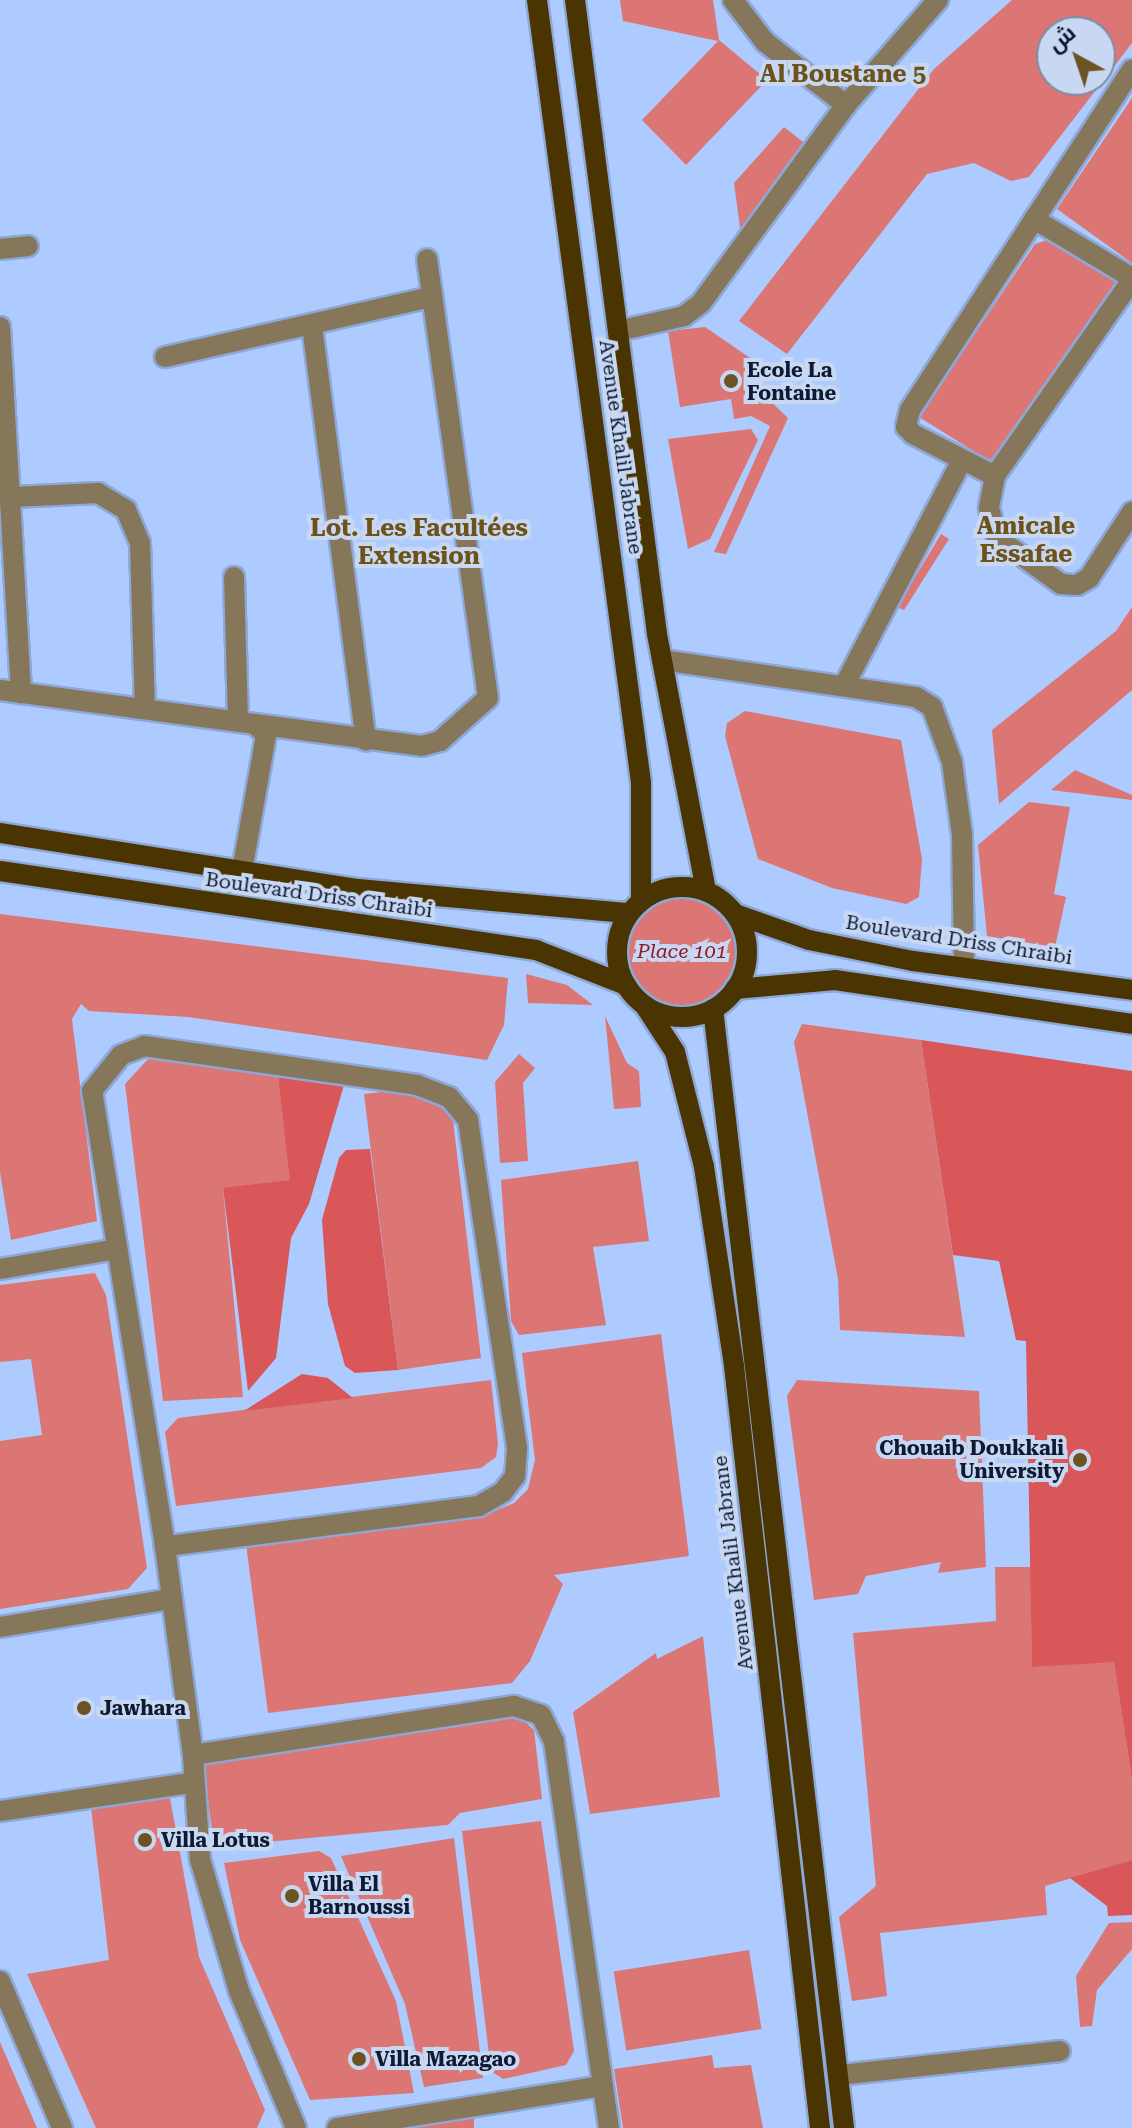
<!DOCTYPE html>
<meta charset="utf-8">
<style>
body{margin:0}
#map{position:relative;width:1132px;height:2128px;overflow:hidden;background:#adcbff;font-family:"Roboto Serif",Cairo,serif}
div>[style]{position:absolute}
.green>*{inset:0;background:#dc7674;transform-origin:0 0}
.round{border-radius:50%}
.forest>*{inset:0;background:#d95659}
.roads{filter:drop-shadow(2px 0 #8da8d6) drop-shadow(-2px 0 #8da8d6) drop-shadow(0 2px #8da8d6) drop-shadow(0 -2px #8da8d6)}
.minor>*{height:20px;margin:-10px;padding:0 10px;transform-origin:10px;border-radius:10px;background:#86765a}
.major>*{height:20px;margin:-10px;padding:0 10px;transform-origin:10px;border-radius:10px;background:#493402}
.major>.ring{margin:-10px;padding:0;box-sizing:content-box;background:none;border:20px solid #493402;border-radius:50%}
.dots>*{width:22px;height:22px;translate:-50% -50%;box-sizing:border-box;border:4px solid #c8d8f2;border-radius:50%}
span{translate:-50% -50%;white-space:nowrap;text-align:center;line-height:1.15;-webkit-text-stroke:8px #c8d8f2;paint-order:stroke}
.poi-label{font-size:20px;color:#0d1a32;font-weight:700}
.left{translate:0 -50%;text-align:left}
.right{translate:-100% -50%;text-align:right}
.street-label{font-size:20px;color:#0d1a32}
.park-label{font-size:20px;color:#921826;font-style:italic}
.quarter-label{font-size:24px;color:#6d521a;font-weight:700}
.north{position:absolute;left:1036px;top:16px;width:80px;height:80px;box-sizing:border-box;background:#c8d8f2;border:2px solid #7d8ca5;border-radius:50%;rotate:320deg;font-size:22px;font-weight:700;line-height:32px;text-align:center;color:#0d1a32}
.north::after{content:'';display:block;margin:auto;width:28px;height:36px;background:#6b5323;clip-path:polygon(50% 0,100% 100%,50% 72%,0 100%)}
</style>
<div id="map">
<div class="green">
<div style="clip-path:polygon(620px 0,713px 0,719px 40px,767px 80px,686px 165px,642px 120px,718px 41px,623px 21px)"></div>
<div style="clip-path:polygon(evenodd,1012px 0,1132px 0,1132px 43px,1029px 177px,1011px 181px,974px 163px,927px 174px,787px 354px,739px 321px,934px 69px,1012px 0,1052px 32px,1100px 32px,1100px 80px,1052px 80px,1052px 32px)"></div>
<div style="clip-path:polygon(1132px 98px,1132px 263px,1057px 209px)"></div>
<div style="clip-path:polygon(784px 127px,807px 145px,741px 235px,734px 183px)"></div>
<div style="clip-path:polygon(1050px 239px,1122px 285px,994px 464px,919px 417px,1035px 244px)"></div>
<div style="clip-path:polygon(705px 327px,759px 364px,765px 396px,788px 418px,726px 554px,714px 552px,770px 426px,751px 416px,734px 419px,731px 399px,680px 407px,668px 331px)"></div>
<div style="clip-path:polygon(751px 429px,758px 440px,710px 539px,688px 549px,668px 439px)"></div>
<div style="clip-path:polygon(941px 534px,949px 539px,904px 610px,897px 607px)"></div>
<div style="clip-path:polygon(1132px 607px,1132px 690px,999px 804px,992px 730px,1116px 631px)"></div>
<div style="clip-path:polygon(745px 711px,901px 740px,922px 859px,919px 897px,906px 904px,832px 888px,758px 859px,725px 736px,727px 723px)"></div>
<div style="clip-path:polygon(1075px 770px,1132px 795px,1132px 800px,1051px 790px)"></div>
<div style="clip-path:polygon(1029px 802px,1070px 807px,1054px 894px,1066px 897px,1055px 947px,987px 936px,978px 845px)"></div>
<div class="round" style="left:626px;top:895px;width:112px;height:112px"></div>
<div style="clip-path:polygon(0 914px,508px 978px,504px 1025px,487px 1060px,188px 1017px,89px 1011px,81px 1004px,72px 1019px,97px 1221px,11px 1240px,0 1172px)"></div>
<div style="clip-path:polygon(526px 974px,567px 985px,593px 1005px,528px 1003px)"></div>
<div style="clip-path:polygon(605px 1016px,627px 1063px,639px 1071px,641px 1107px,614px 1109px)"></div>
<div style="clip-path:polygon(802px 1024px,921px 1040px,965px 1337px,840px 1330px,838px 1279px,794px 1042px)"></div>
<div style="clip-path:polygon(519px 1054px,535px 1068px,523px 1083px,528px 1161px,500px 1163px,495px 1082px)"></div>
<div style="clip-path:polygon(148px 1059px,278px 1076px,291px 1180px,223px 1189px,243px 1397px,163px 1401px,125px 1084px)"></div>
<div style="clip-path:polygon(398px 1090px,446px 1102px,452px 1111px,481px 1358px,398px 1370px,364px 1094px)"></div>
<div style="clip-path:polygon(638px 1161px,649px 1241px,593px 1247px,606px 1325px,519px 1335px,511px 1321px,501px 1180px)"></div>
<div style="clip-path:polygon(95px 1273px,106px 1295px,147px 1568px,128px 1589px,0 1609px,0 1441px,42px 1435px,31px 1359px,0 1362px,0 1285px)"></div>
<div style="clip-path:polygon(661px 1334px,689px 1556px,554px 1575px,563px 1584px,530px 1661px,512px 1683px,268px 1713px,246px 1544px,483px 1516px,514px 1503px,528px 1489px,535px 1460px,522px 1353px)"></div>
<div style="clip-path:polygon(491px 1380px,498px 1444px,496px 1457px,481px 1468px,176px 1506px,165px 1432px,178px 1418px)"></div>
<div style="clip-path:polygon(797px 1380px,979px 1391px,986px 1567px,938px 1573px,941px 1562px,866px 1576px,858px 1594px,814px 1600px,787px 1396px)"></div>
<div style="clip-path:polygon(995px 1567px,1031px 1567px,1032px 1667px,1114px 1661px,1132px 1780px,1132px 1860px,1045px 1886px,1047px 1915px,880px 1933px,887px 1996px,852px 2001px,839px 1917px,876px 1886px,853px 1633px,996px 1621px)"></div>
<div style="clip-path:polygon(703px 1636px,720px 1797px,590px 1814px,573px 1712px,656px 1653px,657px 1659px)"></div>
<div style="clip-path:polygon(503px 1713px,519px 1716px,534px 1730px,542px 1799px,460px 1813px,448px 1825px,214px 1847px,203px 1761px)"></div>
<div style="clip-path:polygon(170px 1798px,199px 1957px,265px 2110px,257px 2128px,96px 2128px,27px 1974px,109px 1960px,91px 1807px)"></div>
<div style="clip-path:polygon(541px 1821px,574px 2051px,566px 2065px,503px 2079px,491px 2071px,462px 1831px)"></div>
<div style="clip-path:polygon(454px 1838px,483px 2078px,424px 2087px,405px 2004px,341px 1856px)"></div>
<div style="clip-path:polygon(319px 1851px,331px 1858px,396px 2001px,414px 2093px,310px 2100px,240px 1940px,224px 1863px)"></div>
<div style="clip-path:polygon(1132px 1922px,1132px 1949px,1097px 1990px,1092px 2026px,1080px 2027px,1076px 1976px,1109px 1923px)"></div>
<div style="left:749px;top:1950px;width:80px;height:137px;rotate:81deg"></div>
<div style="clip-path:polygon(0 2042px,37px 2128px,0 2128px)"></div>
<div style="clip-path:polygon(712px 2055px,714px 2068px,751px 2065px,763px 2128px,623px 2128px,614px 2069px)"></div>
<div style="clip-path:polygon(474px 2112px,474px 2128px,356px 2128px)"></div>
</div>
<div class="forest">
<div style="clip-path:polygon(921px 1040px,1132px 1071px,1132px 1780px,1114px 1662px,1032px 1667px,1026px 1341px,1016px 1340px,999px 1261px,953px 1255px)"></div>
<div style="clip-path:polygon(278px 1076px,344px 1085px,309px 1204px,291px 1238px,276px 1358px,248px 1391px,223px 1188px,290px 1180px)"></div>
<div style="clip-path:polygon(370px 1149px,398px 1370px,355px 1373px,345px 1366px,328px 1304px,322px 1220px,339px 1158px,346px 1150px)"></div>
<div style="clip-path:polygon(302px 1374px,328px 1378px,353px 1398px,244px 1411px)"></div>
<div style="clip-path:polygon(1132px 1860px,1132px 1915px,1108px 1916px,1107px 1906px,1070px 1878px)"></div>
</div>
<div class="roads">
<div class="minor">
<div style="left:733px;top:0;width:53px;rotate:52.7deg"></div>
<div style="left:765px;top:42px;width:103px;rotate:37.9deg"></div>
<div style="left:1034px;top:219px;width:114px;rotate:31deg"></div>
<div style="left:0;top:249px;width:28px;rotate:-6deg"></div>
<div style="left:1132px;top:280px;width:239px;rotate:125deg"></div>
<div style="left:995px;top:476px;width:33px;rotate:101deg"></div>
<div style="left:989px;top:508px;width:31px;rotate:75deg"></div>
<div style="left:997px;top:538px;width:79px;rotate:35.7deg"></div>
<div style="left:1061px;top:584px;width:16px;rotate:4deg"></div>
<div style="left:1077px;top:585px;width:14px;rotate:-30deg"></div>
<div style="left:1089px;top:578px;width:79px;rotate:-56.9deg"></div>
<div style="left:312px;top:326px;width:418px;rotate:82.6deg"></div>
<div style="left:0;top:327px;width:367px;rotate:86.7deg"></div>
<div style="left:618px;top:331px;width:68px;rotate:-12.8deg"></div>
<div style="left:684px;top:316px;width:21px;rotate:-37deg"></div>
<div style="left:701px;top:303px;width:245px;rotate:-53.8deg"></div>
<div style="left:846px;top:105px;width:140px;rotate:-48.8deg"></div>
<div style="left:165px;top:357px;width:274px;rotate:-12.7deg"></div>
<div style="left:995px;top:476px;width:92px;rotate:-152.9deg"></div>
<div style="left:913px;top:434px;width:10px;rotate:-135deg"></div>
<div style="left:906px;top:427px;width:17px;rotate:-77deg"></div>
<div style="left:910px;top:410px;width:406px;rotate:-56.9deg"></div>
<div style="left:13px;top:497px;width:85px;rotate:-2.7deg"></div>
<div style="left:98px;top:493px;width:33px;rotate:31deg"></div>
<div style="left:126px;top:510px;width:36px;rotate:67deg"></div>
<div style="left:140px;top:543px;width:164px;rotate:88.3deg"></div>
<div style="left:234px;top:577px;width:142px;rotate:88.4deg"></div>
<div style="left:662px;top:660px;width:257px;rotate:8.3deg"></div>
<div style="left:916px;top:697px;width:19px;rotate:32deg"></div>
<div style="left:932px;top:707px;width:59px;rotate:70deg"></div>
<div style="left:952px;top:762px;width:74px;rotate:82.2deg"></div>
<div style="left:962px;top:835px;width:132px;rotate:89.1deg"></div>
<div style="left:844px;top:686px;width:255px;rotate:-62.4deg"></div>
<div style="left:0;top:690px;width:257px;rotate:7.6deg"></div>
<div style="left:255px;top:724px;width:16px;rotate:45deg"></div>
<div style="left:266px;top:735px;width:138px;rotate:100deg"></div>
<div style="left:255px;top:724px;width:168px;rotate:7.5deg"></div>
<div style="left:422px;top:746px;width:19px;rotate:-16deg"></div>
<div style="left:440px;top:741px;width:64px;rotate:-41.9deg"></div>
<div style="left:488px;top:698px;width:443px;rotate:-97.9deg"></div>
<div style="left:144px;top:1046px;width:276px;rotate:8.1deg"></div>
<div style="left:417px;top:1085px;width:34px;rotate:21deg"></div>
<div style="left:449px;top:1097px;width:30px;rotate:50deg"></div>
<div style="left:468px;top:1120px;width:332px;rotate:81.5deg"></div>
<div style="left:517px;top:1448px;width:28px;rotate:94deg"></div>
<div style="left:515px;top:1476px;width:20px;rotate:127deg"></div>
<div style="left:503px;top:1492px;width:28px;rotate:150deg"></div>
<div style="left:479px;top:1506px;width:317px;rotate:172.7deg"></div>
<div style="left:165px;top:1546px;width:461px;rotate:-99.1deg"></div>
<div style="left:92px;top:1091px;width:46px;rotate:-51.1deg"></div>
<div style="left:121px;top:1055px;width:25px;rotate:-21deg"></div>
<div style="left:0;top:1269px;width:119px;rotate:-9.7deg"></div>
<div style="left:165px;top:1546px;width:211px;rotate:82.4deg"></div>
<div style="left:0;top:1627px;width:173px;rotate:-9.3deg"></div>
<div style="left:0;top:1811px;width:192px;rotate:-8.4deg"></div>
<div style="left:0;top:1981px;width:160px;rotate:67.1deg"></div>
<div style="left:839px;top:2075px;width:222px;rotate:-6.2deg"></div>
<div style="left:296px;top:2128px;width:148px;rotate:-112.6deg"></div>
<div style="left:239px;top:1991px;width:138px;rotate:-106.5deg"></div>
<div style="left:200px;top:1859px;width:104px;rotate:-93.9deg"></div>
<div style="left:193px;top:1755px;width:325px;rotate:-8.7deg"></div>
<div style="left:514px;top:1706px;width:28px;rotate:18deg"></div>
<div style="left:541px;top:1715px;width:30px;rotate:64deg"></div>
<div style="left:554px;top:1742px;width:390px;rotate:81.9deg"></div>
<div style="left:337px;top:2128px;width:269px;rotate:-9deg"></div>
</div>
<div class="major">
<div style="left:537px;top:0;width:790px;rotate:82.43deg"></div>
<div style="left:641px;top:783px;width:118px;rotate:90deg"></div>
<div style="left:575px;top:0;width:639px;rotate:82.63deg"></div>
<div style="left:657px;top:634px;width:262px;rotate:79.2deg"></div>
<div style="left:0;top:833px;width:362px;rotate:8.9deg"></div>
<div style="left:358px;top:889px;width:272px;rotate:5.1deg"></div>
<div style="left:0;top:871px;width:542px;rotate:8.38deg"></div>
<div style="left:536px;top:950px;width:97px;rotate:21.3deg"></div>
<div class="ring" style="left:617px;top:887px;width:110px;height:110px"></div>
<div style="left:735px;top:914px;width:78px;rotate:19.4deg"></div>
<div style="left:809px;top:940px;width:106px;rotate:11.4deg"></div>
<div style="left:913px;top:961px;width:221px;rotate:7.5deg"></div>
<div style="left:735px;top:989px;width:100px;rotate:-5.1deg"></div>
<div style="left:835px;top:980px;width:300px;rotate:8.4deg"></div>
<div style="left:645px;top:1006px;width:55px;rotate:56.9deg"></div>
<div style="left:675px;top:1052px;width:119px;rotate:75.8deg"></div>
<div style="left:704px;top:1167px;width:201px;rotate:81.4deg"></div>
<div style="left:734px;top:1366px;width:767px;rotate:83.56deg"></div>
<div style="left:713px;top:1009px;width:1127px;rotate:83.32deg"></div>
</div>
</div>
<div class="dots">
<div style="left:731px;top:381px;background:#6b5323"></div>
<div style="left:1080px;top:1460px;background:#6b5323"></div>
<div style="left:84px;top:1708px;background:#6b5323"></div>
<div style="left:145px;top:1840px;background:#6b5323"></div>
<div style="left:292px;top:1896px;background:#6b5323"></div>
<div style="left:359px;top:2059px;background:#6b5323"></div>
</div>
<div class="poi-label">
<span class="left" style="left:747px;top:382px">Ecole La<br>Fontaine</span>
<span class="right" style="left:1064px;top:1460px">Chouaib Doukkali<br>University</span>
<span class="left" style="left:100px;top:1708px">Jawhara</span>
<span class="left" style="left:161px;top:1840px">Villa Lotus</span>
<span class="left" style="left:308px;top:1896px">Villa El<br>Barnoussi</span>
<span class="left" style="left:375px;top:2059px">Villa Mazagao</span>
</div>
<div class="street-label">
<span style="left:621px;top:447px;rotate:82deg">Avenue Khalil Jabrane</span>
<span style="left:319px;top:895px;rotate:8deg">Boulevard Driss Chraibi</span>
<span style="left:959px;top:940px;rotate:9deg">Boulevard Driss Chraibi</span>
<span style="left:733px;top:1563px;rotate:-97deg">Avenue Khalil Jabrane</span>
</div>
<div class="park-label">
<span style="left:682px;top:951px">Place 101</span>
</div>
<div class="quarter-label">
<span style="left:843px;top:75px">Al Boustane 5</span>
<span style="left:1026px;top:541px">Amicale<br>Essafae</span>
<span style="left:419px;top:543px">Lot. Les Facultées<br>Extension</span>
</div>
<div class="north">ش</div>
</div>
